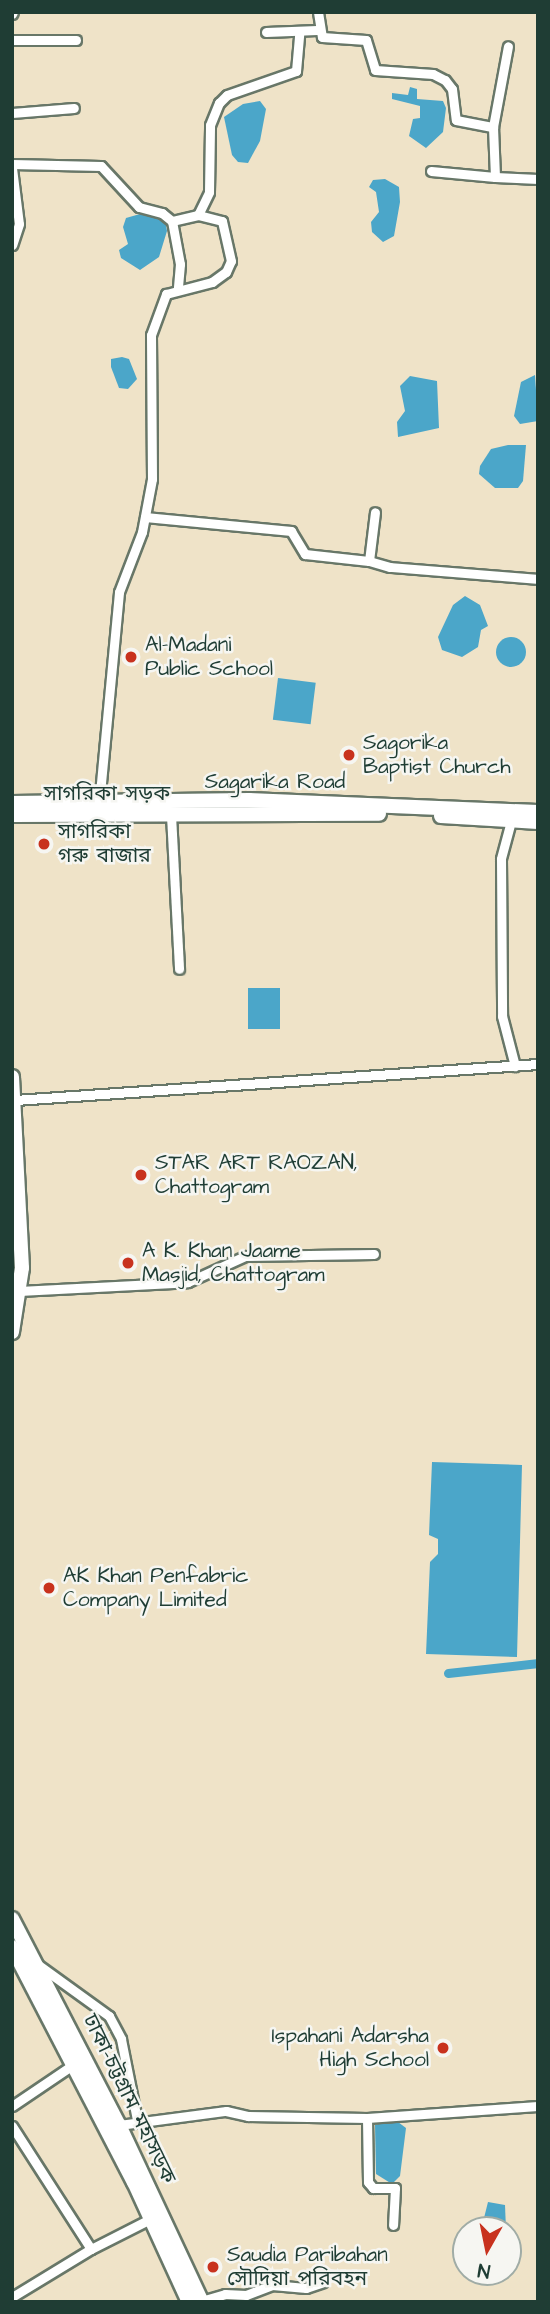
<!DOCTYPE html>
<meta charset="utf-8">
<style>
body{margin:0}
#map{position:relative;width:550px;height:2314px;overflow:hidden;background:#efe3c8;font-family:"Architects Daughter","Noto Sans Bengali",sans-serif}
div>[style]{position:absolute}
.water>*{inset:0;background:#4ba6c9;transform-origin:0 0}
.round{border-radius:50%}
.canal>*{height:9px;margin:-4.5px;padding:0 4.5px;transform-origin:4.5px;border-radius:4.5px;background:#4ba6c9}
.roads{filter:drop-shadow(2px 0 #687768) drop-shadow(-2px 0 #687768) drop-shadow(0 2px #687768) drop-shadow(0 -2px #687768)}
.minor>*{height:9px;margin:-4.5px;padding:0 4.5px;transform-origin:4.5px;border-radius:4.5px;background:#fff}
.primary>*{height:14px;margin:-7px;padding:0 7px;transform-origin:7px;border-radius:7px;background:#fff}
.trunk>*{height:14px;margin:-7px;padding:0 7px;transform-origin:7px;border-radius:7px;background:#fff}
.dots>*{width:19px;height:19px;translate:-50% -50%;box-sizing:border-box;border:4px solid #f6f6f2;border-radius:50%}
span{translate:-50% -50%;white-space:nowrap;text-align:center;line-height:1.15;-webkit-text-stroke:5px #f6f6f2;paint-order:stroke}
.poi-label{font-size:21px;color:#1f3d34}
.left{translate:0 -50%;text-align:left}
.right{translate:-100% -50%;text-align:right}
.street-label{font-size:21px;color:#1f3d34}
.frame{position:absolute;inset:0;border:14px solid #1f3d34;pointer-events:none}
.north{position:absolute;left:452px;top:2216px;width:70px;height:70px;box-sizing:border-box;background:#f6f6f2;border:2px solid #a0aca6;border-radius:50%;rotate:189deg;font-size:19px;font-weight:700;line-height:28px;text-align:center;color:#1f3d34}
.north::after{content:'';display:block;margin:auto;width:24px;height:32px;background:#c8321e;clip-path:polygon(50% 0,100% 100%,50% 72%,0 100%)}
</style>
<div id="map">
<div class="water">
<div style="clip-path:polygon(410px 87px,417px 89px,417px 99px,443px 101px,446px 108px,443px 132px,426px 148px,409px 136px,413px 119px,420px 118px,420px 106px,392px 99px,392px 93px,408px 95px)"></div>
<div style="clip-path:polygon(260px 101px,266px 109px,260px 141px,248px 163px,238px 162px,232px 155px,224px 117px,243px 104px)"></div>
<div style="clip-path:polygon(385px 179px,399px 187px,400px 202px,394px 236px,383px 242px,372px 232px,371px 222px,379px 212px,376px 192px,369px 187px,373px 180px)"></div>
<div style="clip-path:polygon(140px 214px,165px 220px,167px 231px,159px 257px,140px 270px,121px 258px,119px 250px,128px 244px,123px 227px,126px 218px)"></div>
<div style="clip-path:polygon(122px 357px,129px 359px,137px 379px,128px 389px,119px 388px,111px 367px,111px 359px)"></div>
<div style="clip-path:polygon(535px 375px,538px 421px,520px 424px,514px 416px,521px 382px)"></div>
<div style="clip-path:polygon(410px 376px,437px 381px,439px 428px,398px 437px,397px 422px,405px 411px,400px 386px)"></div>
<div style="clip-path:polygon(508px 445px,526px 445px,523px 481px,518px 488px,495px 488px,479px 474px,480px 466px,491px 449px)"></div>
<div style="clip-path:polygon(465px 596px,480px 605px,488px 626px,481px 630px,478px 647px,462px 657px,442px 650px,438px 637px,453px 605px)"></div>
<div class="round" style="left:496px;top:637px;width:30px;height:30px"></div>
<div style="left:278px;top:678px;width:38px;height:42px;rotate:7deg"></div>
<div style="left:248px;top:988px;width:32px;height:41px"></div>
<div style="clip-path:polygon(432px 1462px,522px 1465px,517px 1657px,426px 1654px,430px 1562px,438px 1554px,438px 1539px,429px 1535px)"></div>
<div style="clip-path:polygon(394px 2119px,406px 2128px,400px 2176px,392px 2184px,376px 2174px,375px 2125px)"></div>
<div style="clip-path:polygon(488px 2202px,505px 2205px,506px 2230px,481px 2230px)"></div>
</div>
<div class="canal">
<div style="left:448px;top:1673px;width:91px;rotate:-6.3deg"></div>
</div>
<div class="roads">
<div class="minor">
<div style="left:318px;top:12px;width:25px;rotate:81deg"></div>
<div style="left:322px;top:37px;width:44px;rotate:3.9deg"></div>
<div style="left:366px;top:40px;width:31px;rotate:73deg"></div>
<div style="left:375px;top:70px;width:58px;rotate:3.9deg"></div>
<div style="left:433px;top:74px;width:13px;rotate:27deg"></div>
<div style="left:445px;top:80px;width:11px;rotate:52deg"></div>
<div style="left:452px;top:89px;width:31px;rotate:83deg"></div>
<div style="left:456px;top:120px;width:38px;rotate:11deg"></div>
<div style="left:493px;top:127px;width:50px;rotate:87.7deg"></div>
<div style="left:495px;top:177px;width:43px;rotate:2.7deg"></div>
<div style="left:12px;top:14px;width:2px;rotate:-63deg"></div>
<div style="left:266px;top:32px;width:51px;rotate:-2.2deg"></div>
<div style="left:12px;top:40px;width:64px"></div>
<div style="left:12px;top:113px;width:62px;rotate:-4.6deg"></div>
<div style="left:493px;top:127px;width:82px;rotate:-79.5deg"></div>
<div style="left:12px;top:164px;width:89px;rotate:1.3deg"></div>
<div style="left:101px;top:166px;width:56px;rotate:47.2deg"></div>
<div style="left:139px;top:207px;width:24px;rotate:15deg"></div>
<div style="left:162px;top:213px;width:13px;rotate:39deg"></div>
<div style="left:172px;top:221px;width:44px;rotate:79.5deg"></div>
<div style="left:180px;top:264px;width:25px;rotate:95deg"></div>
<div style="left:12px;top:168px;width:56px;rotate:82.9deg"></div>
<div style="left:19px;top:224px;width:22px;rotate:108deg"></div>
<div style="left:431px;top:171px;width:64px;rotate:5.4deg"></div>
<div style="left:198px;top:215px;width:25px;rotate:-64deg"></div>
<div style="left:209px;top:192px;width:67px;rotate:-89.1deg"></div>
<div style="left:210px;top:125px;width:24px;rotate:-68deg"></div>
<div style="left:219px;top:103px;width:11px;rotate:-45deg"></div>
<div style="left:227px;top:95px;width:73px;rotate:-19.2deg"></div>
<div style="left:296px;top:71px;width:38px;rotate:-85deg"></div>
<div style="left:145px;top:517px;width:147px;rotate:5.5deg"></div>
<div style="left:291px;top:531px;width:27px;rotate:59deg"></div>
<div style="left:305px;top:554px;width:64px;rotate:6.2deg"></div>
<div style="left:369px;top:561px;width:49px;rotate:-83deg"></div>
<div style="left:369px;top:561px;width:22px;rotate:16deg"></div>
<div style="left:390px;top:567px;width:148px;rotate:4.6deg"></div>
<div style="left:99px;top:804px;width:213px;rotate:-84.6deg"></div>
<div style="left:119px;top:592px;width:64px;rotate:-69deg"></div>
<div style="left:142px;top:532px;width:54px;rotate:-79.3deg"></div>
<div style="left:152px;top:479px;width:144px;rotate:-90.4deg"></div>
<div style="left:151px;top:335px;width:44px;rotate:-69.9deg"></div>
<div style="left:166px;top:294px;width:48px;rotate:-14.6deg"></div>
<div style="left:212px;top:282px;width:17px;rotate:-36deg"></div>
<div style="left:226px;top:272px;width:12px;rotate:-66deg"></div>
<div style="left:231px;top:261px;width:41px;rotate:-102.7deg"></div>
<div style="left:222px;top:221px;width:25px;rotate:-166deg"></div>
<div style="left:198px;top:215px;width:27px;rotate:167deg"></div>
<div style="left:171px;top:815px;width:154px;rotate:87deg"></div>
<div style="left:511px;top:821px;width:39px;rotate:105deg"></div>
<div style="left:501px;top:859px;width:157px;rotate:89.6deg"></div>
<div style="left:502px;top:1016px;width:52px;rotate:75.4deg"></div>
<div style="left:15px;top:1100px;width:524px;rotate:-3.94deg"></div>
<div style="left:19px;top:1291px;width:169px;rotate:-3deg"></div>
<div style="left:188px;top:1282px;width:63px;rotate:-24.5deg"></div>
<div style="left:245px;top:1256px;width:129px;rotate:-0.9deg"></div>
<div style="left:37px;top:1964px;width:89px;rotate:35.8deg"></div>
<div style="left:109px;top:2016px;width:26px;rotate:62deg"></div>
<div style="left:121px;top:2039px;width:83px;rotate:78.8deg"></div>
<div style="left:12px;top:2106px;width:75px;rotate:-34.1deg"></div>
<div style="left:367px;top:2118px;width:64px;rotate:89.1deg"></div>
<div style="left:368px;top:2182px;width:8px;rotate:50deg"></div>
<div style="left:373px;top:2188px;width:22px"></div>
<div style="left:395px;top:2188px;width:37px;rotate:93deg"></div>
<div style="left:119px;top:2125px;width:108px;rotate:-7.5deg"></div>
<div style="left:226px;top:2111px;width:23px;rotate:13deg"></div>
<div style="left:248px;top:2116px;width:119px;rotate:1deg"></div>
<div style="left:367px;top:2118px;width:171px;rotate:-4deg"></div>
<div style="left:12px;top:2126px;width:146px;rotate:57.3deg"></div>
<div style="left:12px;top:2297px;width:92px;rotate:-31.3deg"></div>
<div style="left:91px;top:2249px;width:71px;rotate:-26.9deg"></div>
<div style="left:201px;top:2301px;width:25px;rotate:-16deg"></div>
<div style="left:225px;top:2294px;width:21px;rotate:3deg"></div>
<div style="left:246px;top:2295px;width:28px;rotate:-21deg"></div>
<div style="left:272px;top:2285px;width:34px;rotate:5deg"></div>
<div style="left:306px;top:2288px;width:18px;rotate:-19deg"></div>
</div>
<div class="primary">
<div style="left:12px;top:803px;width:237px;rotate:-0.7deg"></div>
<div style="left:249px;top:800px;width:289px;rotate:2.4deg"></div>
<div style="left:12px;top:815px;width:367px;rotate:-0.2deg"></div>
<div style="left:441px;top:816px;width:97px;rotate:3.5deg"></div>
</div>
<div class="trunk">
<div style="left:12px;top:1077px;width:191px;rotate:87deg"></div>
<div style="left:22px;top:1268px;width:65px;rotate:98.9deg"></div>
<div style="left:12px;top:1919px;width:232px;rotate:62.6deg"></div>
<div style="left:119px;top:2125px;width:195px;rotate:64.9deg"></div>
<div style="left:12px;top:1947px;width:265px;rotate:62.6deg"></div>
<div style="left:134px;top:2182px;width:132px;rotate:65.4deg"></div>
</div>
</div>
<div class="dots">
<div style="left:131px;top:657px;background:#c8321e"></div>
<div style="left:349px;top:755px;background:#c8321e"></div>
<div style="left:44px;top:844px;background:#c8321e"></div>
<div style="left:141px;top:1175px;background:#c8321e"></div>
<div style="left:128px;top:1263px;background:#c8321e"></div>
<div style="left:49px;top:1588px;background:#c8321e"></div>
<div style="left:443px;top:2048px;background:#c8321e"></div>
<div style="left:213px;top:2267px;background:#c8321e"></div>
</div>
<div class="poi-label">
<span class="left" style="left:145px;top:657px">Al-Madani<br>Public School</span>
<span class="left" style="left:363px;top:755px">Sagorika<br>Baptist Church</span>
<span class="left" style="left:58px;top:844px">সাগরিকা<br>গরু বাজার</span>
<span class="left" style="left:155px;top:1175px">STAR ART RAOZAN,<br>Chattogram</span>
<span class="left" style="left:142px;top:1263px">A K. Khan Jaame<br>Masjid, Chattogram</span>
<span class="left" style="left:63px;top:1588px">AK Khan Penfabric<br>Company Limited</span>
<span class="right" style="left:429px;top:2048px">Ispahani Adarsha<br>High School</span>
<span class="left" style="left:227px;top:2267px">Saudia Paribahan<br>সৌদিয়া পরিবহন</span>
</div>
<div class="street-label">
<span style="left:275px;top:782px">Sagarika Road</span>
<span style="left:107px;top:794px">সাগরিকা সড়ক</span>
<span style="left:129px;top:2099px;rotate:64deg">ঢাকা-চট্টগ্রাম মহাসড়ক</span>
</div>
<div class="frame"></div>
<div class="north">N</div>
</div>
